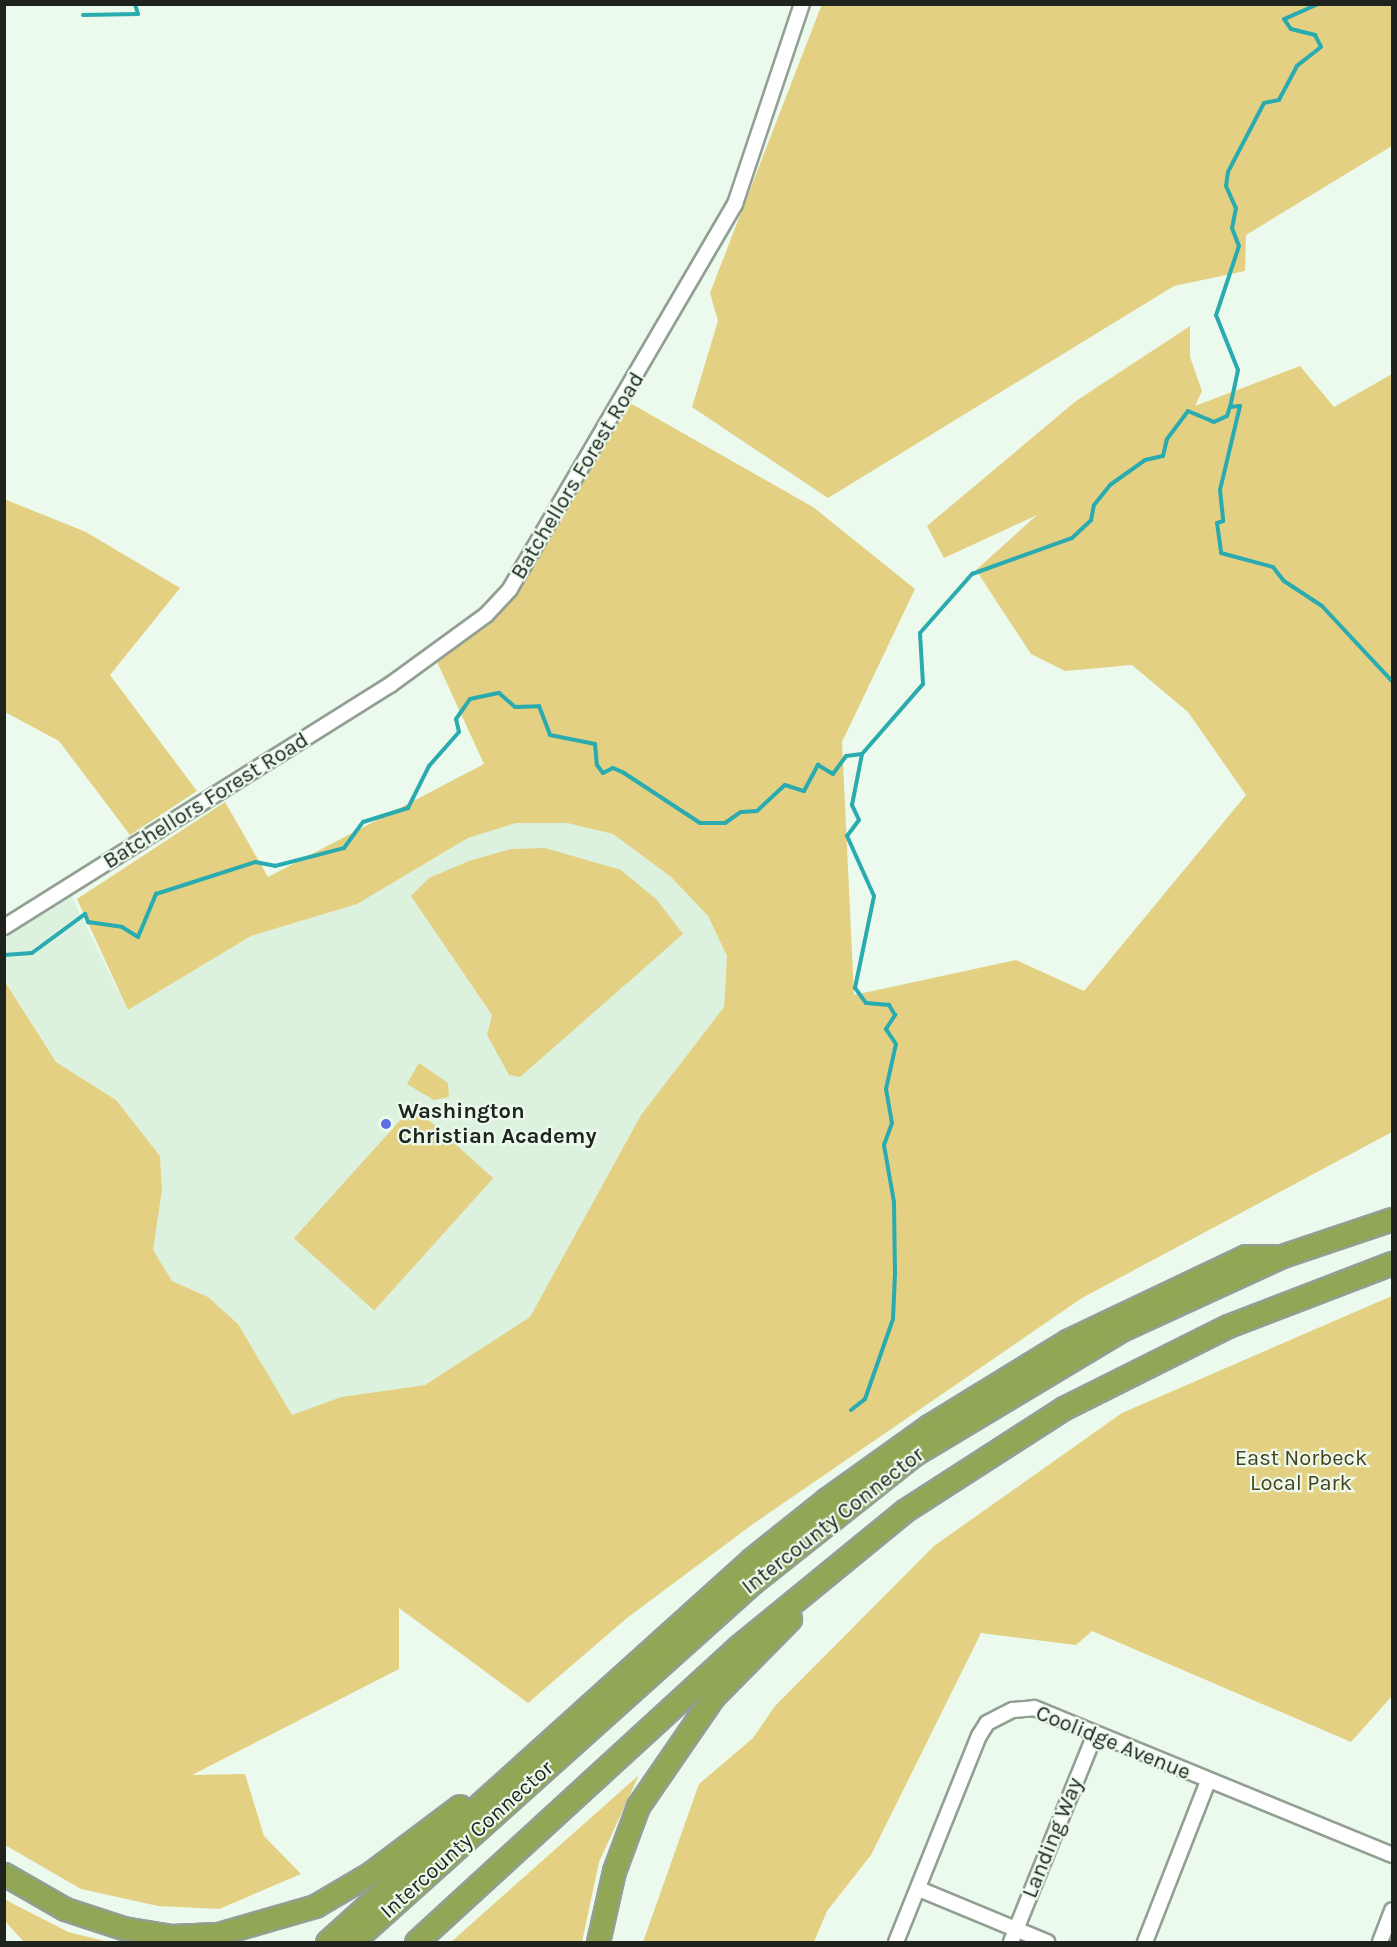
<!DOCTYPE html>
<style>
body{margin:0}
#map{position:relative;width:1397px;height:1947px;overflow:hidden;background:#ebfaec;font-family:Karla,sans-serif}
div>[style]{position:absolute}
.built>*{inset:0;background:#ddf2de}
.green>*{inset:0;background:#e3d083;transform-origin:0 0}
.stream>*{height:4px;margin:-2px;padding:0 2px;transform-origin:2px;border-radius:2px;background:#2aabaf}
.roads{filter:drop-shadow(2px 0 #929f93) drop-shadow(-2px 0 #929f93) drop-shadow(0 2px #929f93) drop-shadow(0 -2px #929f93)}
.minor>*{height:14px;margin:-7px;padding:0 7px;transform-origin:7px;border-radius:7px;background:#fff}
.highway>*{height:21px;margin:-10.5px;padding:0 10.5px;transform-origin:10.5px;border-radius:10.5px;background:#91a755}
.dots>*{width:16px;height:16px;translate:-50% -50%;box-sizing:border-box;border:3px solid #ebfaec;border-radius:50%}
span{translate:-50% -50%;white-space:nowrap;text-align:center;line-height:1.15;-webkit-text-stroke:4.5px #ebfaec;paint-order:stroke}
.street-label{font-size:22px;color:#1e231e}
.poi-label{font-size:22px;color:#1e231e;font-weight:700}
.left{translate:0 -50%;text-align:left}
.park-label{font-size:22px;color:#49411d}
.frame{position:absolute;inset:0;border:6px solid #1e231e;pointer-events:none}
</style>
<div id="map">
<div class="built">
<div style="clip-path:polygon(516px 823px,567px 823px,613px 834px,671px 877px,708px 916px,727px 956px,724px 1007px,641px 1115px,530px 1317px,425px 1385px,341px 1397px,292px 1415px,238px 1324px,208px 1297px,172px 1281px,152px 1250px,162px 1190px,160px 1156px,116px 1100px,56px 1062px,5px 980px,5px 938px,71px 896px,128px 1010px,251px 936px,357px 904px,468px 838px)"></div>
</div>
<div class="green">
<div style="clip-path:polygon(822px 4px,1392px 5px,1392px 146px,1246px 235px,1245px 271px,1174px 286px,828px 498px,692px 407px,718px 321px,710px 293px)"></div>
<div style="clip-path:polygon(1190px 326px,1190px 357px,1202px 391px,1195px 406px,1300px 366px,1334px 407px,1392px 374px,1392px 1132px,1082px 1298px,753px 1524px,627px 1618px,528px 1703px,399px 1608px,399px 1669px,192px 1775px,245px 1774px,264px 1836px,301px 1874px,219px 1909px,158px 1906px,81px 1889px,5px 1845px,4px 980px,56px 1062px,116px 1100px,160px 1156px,162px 1190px,153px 1250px,172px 1281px,208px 1297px,238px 1324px,292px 1415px,341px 1397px,425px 1385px,530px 1317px,641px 1115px,724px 1007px,727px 956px,708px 916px,671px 877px,613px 834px,567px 823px,516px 823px,468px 838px,357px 904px,251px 936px,128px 1010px,77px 899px,225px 802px,268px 877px,484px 764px,433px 653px,486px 615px,623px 399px,813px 507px,915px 589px,842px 742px,854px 995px,1016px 960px,1084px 991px,1246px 795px,1188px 712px,1132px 665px,1065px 671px,1031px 654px,976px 570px,1037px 515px,944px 558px,927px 526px,1076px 401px)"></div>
<div style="clip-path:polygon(4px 499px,86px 532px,180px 588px,110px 675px,197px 791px,130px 835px,59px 741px,5px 712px)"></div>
<div style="clip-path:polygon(545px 848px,621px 870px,657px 900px,683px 934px,520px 1077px,509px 1075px,487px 1035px,492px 1015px,411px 896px,429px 878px,469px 861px,511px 849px)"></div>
<div style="clip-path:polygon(419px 1063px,448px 1083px,449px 1097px,434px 1100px,407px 1084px)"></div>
<div style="left:413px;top:1106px;width:108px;height:178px;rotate:42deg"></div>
<div style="clip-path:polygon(1392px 1296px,1392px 1696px,1351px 1742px,1092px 1631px,1076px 1645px,981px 1633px,871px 1855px,827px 1911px,814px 1942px,643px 1942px,699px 1784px,753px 1738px,775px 1706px,934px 1546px,1122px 1413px)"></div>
<div style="clip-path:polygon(639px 1775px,599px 1862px,582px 1942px,451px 1942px)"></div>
<div style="clip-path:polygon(4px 1899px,68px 1932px,109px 1942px,24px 1942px,5px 1921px)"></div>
</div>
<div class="stream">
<div style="left:1318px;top:4px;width:37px;rotate:156deg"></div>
<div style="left:1284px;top:19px;width:12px;rotate:55deg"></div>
<div style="left:1291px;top:29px;width:25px;rotate:14deg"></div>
<div style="left:1315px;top:35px;width:13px;rotate:63deg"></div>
<div style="left:1321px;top:47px;width:31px;rotate:142deg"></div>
<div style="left:1297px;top:66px;width:38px;rotate:118deg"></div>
<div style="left:1279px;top:100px;width:15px;rotate:169deg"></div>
<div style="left:1264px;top:103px;width:78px;rotate:117.6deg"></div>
<div style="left:1228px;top:172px;width:14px;rotate:98deg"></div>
<div style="left:1226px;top:186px;width:24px;rotate:66deg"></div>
<div style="left:1236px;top:208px;width:20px;rotate:101deg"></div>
<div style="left:1232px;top:228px;width:19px;rotate:69deg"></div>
<div style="left:1239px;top:246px;width:73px;rotate:108.4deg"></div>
<div style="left:1216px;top:315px;width:59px;rotate:68.2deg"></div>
<div style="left:1238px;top:370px;width:38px;rotate:102deg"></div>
<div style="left:1230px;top:407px;width:10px;rotate:-6deg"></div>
<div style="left:1240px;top:406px;width:86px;rotate:103.4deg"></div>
<div style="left:1220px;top:490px;width:31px;rotate:84deg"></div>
<div style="left:1223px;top:521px;width:6px;rotate:162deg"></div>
<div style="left:1217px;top:523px;width:30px;rotate:82deg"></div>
<div style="left:1221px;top:553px;width:54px;rotate:15.1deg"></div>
<div style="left:1273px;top:567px;width:18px;rotate:52deg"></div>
<div style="left:1284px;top:581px;width:45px;rotate:33.3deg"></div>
<div style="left:1322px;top:606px;width:103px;rotate:47deg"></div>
<div style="left:83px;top:15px;width:55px;rotate:-1deg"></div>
<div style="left:138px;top:14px;width:10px;rotate:-107deg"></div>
<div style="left:4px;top:955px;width:28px;rotate:-4deg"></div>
<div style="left:32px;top:953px;width:66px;rotate:-36.3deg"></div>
<div style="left:85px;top:914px;width:9px;rotate:69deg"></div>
<div style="left:88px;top:922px;width:34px;rotate:8deg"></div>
<div style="left:122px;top:927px;width:19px;rotate:32deg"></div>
<div style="left:138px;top:937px;width:47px;rotate:-67.3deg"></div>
<div style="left:156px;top:894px;width:104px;rotate:-17.9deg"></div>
<div style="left:255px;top:862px;width:20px;rotate:11deg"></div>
<div style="left:275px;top:866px;width:71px;rotate:-14.6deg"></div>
<div style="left:344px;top:848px;width:32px;rotate:-54deg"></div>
<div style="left:363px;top:822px;width:47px;rotate:-17.3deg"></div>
<div style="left:408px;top:808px;width:47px;rotate:-63.4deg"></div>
<div style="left:429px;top:766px;width:45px;rotate:-48.6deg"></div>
<div style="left:459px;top:732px;width:13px;rotate:-103deg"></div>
<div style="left:456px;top:719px;width:24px;rotate:-55deg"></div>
<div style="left:470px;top:699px;width:30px;rotate:-12deg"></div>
<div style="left:499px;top:693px;width:21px;rotate:41deg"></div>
<div style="left:515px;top:707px;width:24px;rotate:-2deg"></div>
<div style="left:539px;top:706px;width:31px;rotate:69deg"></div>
<div style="left:550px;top:735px;width:46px;rotate:11.3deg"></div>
<div style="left:595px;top:744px;width:21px;rotate:85deg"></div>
<div style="left:597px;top:765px;width:10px;rotate:53deg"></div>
<div style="left:603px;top:773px;width:11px;rotate:-27deg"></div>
<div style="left:613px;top:768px;width:12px;rotate:24deg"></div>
<div style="left:624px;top:773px;width:91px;rotate:33.3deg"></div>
<div style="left:700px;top:823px;width:25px"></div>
<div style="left:725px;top:823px;width:19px;rotate:-35deg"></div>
<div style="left:741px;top:812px;width:16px;rotate:-4deg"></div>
<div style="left:757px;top:811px;width:38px;rotate:-43deg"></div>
<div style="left:785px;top:785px;width:20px;rotate:18deg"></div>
<div style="left:804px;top:791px;width:30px;rotate:-62deg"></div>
<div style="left:818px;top:765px;width:17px;rotate:31deg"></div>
<div style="left:833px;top:774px;width:22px;rotate:-54deg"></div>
<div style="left:846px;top:756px;width:16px;rotate:-7deg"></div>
<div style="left:851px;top:1410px;width:18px;rotate:-38deg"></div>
<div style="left:865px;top:1399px;width:85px;rotate:-70.7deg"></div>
<div style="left:893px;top:1319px;width:45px;rotate:-87.5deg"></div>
<div style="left:895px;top:1274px;width:72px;rotate:-90.8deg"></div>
<div style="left:894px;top:1202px;width:58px;rotate:-100deg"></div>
<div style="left:884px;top:1145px;width:23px;rotate:-70deg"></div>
<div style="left:892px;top:1123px;width:35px;rotate:-100deg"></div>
<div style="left:886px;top:1089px;width:46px;rotate:-77.5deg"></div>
<div style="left:896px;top:1044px;width:18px;rotate:-124deg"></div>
<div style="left:886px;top:1029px;width:17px;rotate:-57deg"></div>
<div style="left:895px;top:1015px;width:12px;rotate:-121deg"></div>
<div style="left:889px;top:1005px;width:23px;rotate:-175deg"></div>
<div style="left:866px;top:1003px;width:19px;rotate:-126deg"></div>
<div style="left:855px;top:988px;width:94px;rotate:-78.3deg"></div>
<div style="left:874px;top:896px;width:66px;rotate:-114.2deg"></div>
<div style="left:847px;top:836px;width:20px;rotate:-53deg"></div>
<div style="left:859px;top:820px;width:17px;rotate:-115deg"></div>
<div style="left:852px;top:805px;width:52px;rotate:-78.9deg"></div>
<div style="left:862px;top:754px;width:93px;rotate:-48.9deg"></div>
<div style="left:923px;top:684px;width:51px;rotate:-93.4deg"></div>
<div style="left:920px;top:633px;width:79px;rotate:-48.6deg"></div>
<div style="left:972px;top:574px;width:106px;rotate:-19.8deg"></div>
<div style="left:1072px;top:538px;width:26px;rotate:-43deg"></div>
<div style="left:1091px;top:520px;width:15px;rotate:-79deg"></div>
<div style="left:1094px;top:505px;width:26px;rotate:-51deg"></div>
<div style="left:1110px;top:485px;width:43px;rotate:-35.5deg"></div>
<div style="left:1145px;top:460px;width:18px;rotate:-13deg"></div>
<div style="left:1163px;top:456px;width:17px;rotate:-77deg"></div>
<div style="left:1167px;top:439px;width:35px;rotate:-53deg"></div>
<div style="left:1188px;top:411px;width:28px;rotate:23deg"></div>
<div style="left:1214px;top:422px;width:14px;rotate:-25deg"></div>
<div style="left:1227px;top:416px;width:9px;rotate:-72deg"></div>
</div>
<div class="roads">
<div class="minor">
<div style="left:4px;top:927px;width:456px;rotate:-32.1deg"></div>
<div style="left:390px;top:685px;width:119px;rotate:-36.1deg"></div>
<div style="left:486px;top:615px;width:35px;rotate:-47deg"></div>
<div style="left:510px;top:589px;width:446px;rotate:-59.7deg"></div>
<div style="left:735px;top:204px;width:211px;rotate:-71.5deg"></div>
<div style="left:919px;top:1889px;width:139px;rotate:22.5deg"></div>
<div style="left:896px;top:1942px;width:222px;rotate:-68.1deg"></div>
<div style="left:979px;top:1736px;width:15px;rotate:-58deg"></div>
<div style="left:987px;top:1723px;width:29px;rotate:-27deg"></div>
<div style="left:1013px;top:1710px;width:21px;rotate:-5deg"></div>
<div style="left:1034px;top:1708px;width:387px;rotate:22.3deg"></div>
<div style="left:1011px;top:1942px;width:224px;rotate:-68deg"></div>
<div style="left:1145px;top:1942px;width:173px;rotate:-68.6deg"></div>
<div style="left:1380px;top:1942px;width:34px;rotate:-69deg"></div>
</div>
<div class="highway">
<div style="left:4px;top:1874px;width:70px;rotate:29.8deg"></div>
<div style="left:65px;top:1909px;width:61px;rotate:18.1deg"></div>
<div style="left:123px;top:1928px;width:49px;rotate:9.5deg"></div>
<div style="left:171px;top:1936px;width:47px;rotate:-2.4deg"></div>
<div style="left:218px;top:1934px;width:101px;rotate:-16.1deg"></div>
<div style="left:315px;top:1906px;width:65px;rotate:-30.5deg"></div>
<div style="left:371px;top:1873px;width:111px;rotate:-37deg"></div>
<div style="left:327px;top:1942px;width:572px;rotate:-42.02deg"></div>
<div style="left:752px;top:1559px;width:96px;rotate:-38.7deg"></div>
<div style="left:827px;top:1499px;width:125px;rotate:-35.6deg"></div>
<div style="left:929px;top:1426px;width:162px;rotate:-31.6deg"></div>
<div style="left:1067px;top:1341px;width:198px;rotate:-25.4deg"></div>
<div style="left:1246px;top:1256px;width:27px"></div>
<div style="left:352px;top:1942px;width:539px;rotate:-41.92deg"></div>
<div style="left:753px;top:1582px;width:204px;rotate:-38.4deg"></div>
<div style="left:913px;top:1455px;width:240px;rotate:-31deg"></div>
<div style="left:1119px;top:1331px;width:179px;rotate:-24.7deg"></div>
<div style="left:1282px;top:1256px;width:116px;rotate:-18.6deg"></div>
<div style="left:416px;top:1942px;width:437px;rotate:-42.5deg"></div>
<div style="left:738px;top:1647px;width:215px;rotate:-39.3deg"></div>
<div style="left:904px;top:1511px;width:190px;rotate:-32.8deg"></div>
<div style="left:1064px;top:1408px;width:183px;rotate:-26.6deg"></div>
<div style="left:1228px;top:1326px;width:176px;rotate:-21deg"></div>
<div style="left:598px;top:1942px;width:73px;rotate:-77.3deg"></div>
<div style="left:614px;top:1871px;width:69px;rotate:-69.7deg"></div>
<div style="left:638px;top:1806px;width:132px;rotate:-55.5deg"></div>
<div style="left:713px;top:1697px;width:110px;rotate:-45.4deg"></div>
</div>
</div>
<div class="dots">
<div style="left:386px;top:1124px;background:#5e6fe6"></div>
</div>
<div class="street-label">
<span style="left:578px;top:476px;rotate:-59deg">Batchellors Forest Road</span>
<span style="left:206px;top:801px;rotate:-32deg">Batchellors Forest Road</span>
<span style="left:833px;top:1521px;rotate:-38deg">Intercounty Connector</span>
<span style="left:1113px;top:1743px;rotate:22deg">Coolidge Avenue</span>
<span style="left:1053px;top:1838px;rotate:-68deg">Landing Way</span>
<span style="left:467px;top:1840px;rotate:-42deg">Intercounty Connector</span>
</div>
<div class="poi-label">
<span class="left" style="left:398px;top:1124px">Washington<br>Christian Academy</span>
</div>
<div class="park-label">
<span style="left:1301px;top:1471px">East Norbeck<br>Local Park</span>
</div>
<div class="frame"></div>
</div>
